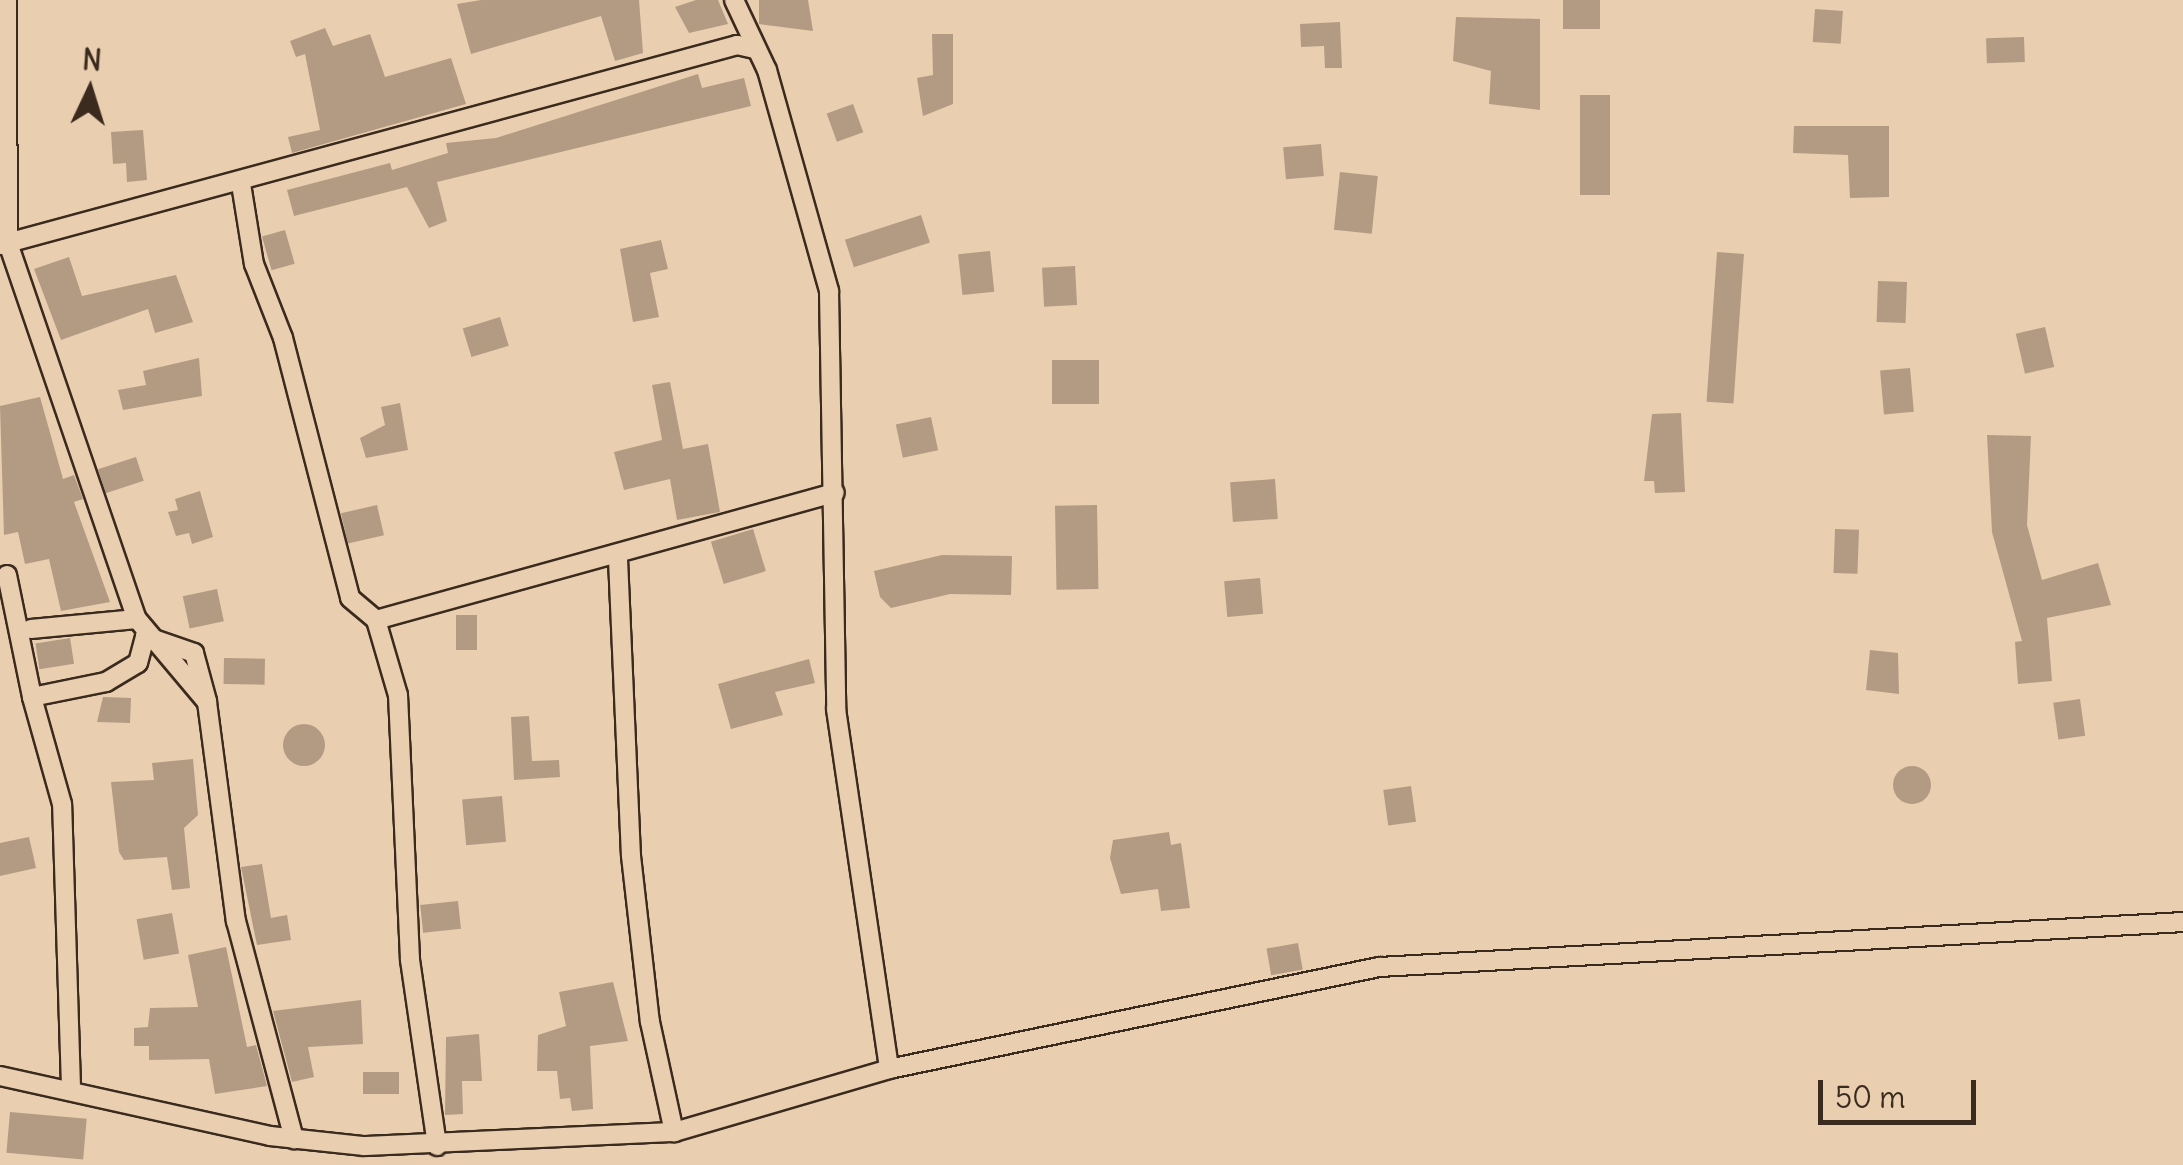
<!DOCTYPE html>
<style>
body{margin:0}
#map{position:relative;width:2183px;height:1165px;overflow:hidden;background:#e9ceb0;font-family:Delius,sans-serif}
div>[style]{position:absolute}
.building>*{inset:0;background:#b39b83;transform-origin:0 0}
.round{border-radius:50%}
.roads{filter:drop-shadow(2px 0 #3b2a1e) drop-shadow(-2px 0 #3b2a1e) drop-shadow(0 2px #3b2a1e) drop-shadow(0 -2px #3b2a1e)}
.street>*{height:18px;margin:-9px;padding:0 9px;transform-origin:9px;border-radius:9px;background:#e9ceb0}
span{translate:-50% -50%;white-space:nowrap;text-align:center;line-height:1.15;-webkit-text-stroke:9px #e9ceb0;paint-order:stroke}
.north{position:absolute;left:40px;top:40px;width:100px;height:100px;-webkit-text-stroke:8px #e9ceb0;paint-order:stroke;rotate:4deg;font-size:28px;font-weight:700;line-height:40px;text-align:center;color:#3b2a1e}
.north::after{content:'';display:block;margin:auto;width:35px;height:45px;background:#3b2a1e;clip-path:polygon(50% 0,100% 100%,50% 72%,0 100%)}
.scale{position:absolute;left:1818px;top:1080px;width:158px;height:45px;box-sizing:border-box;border:5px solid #3b2a1e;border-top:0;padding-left:12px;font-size:30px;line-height:35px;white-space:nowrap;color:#3b2a1e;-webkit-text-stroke:8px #e9ceb0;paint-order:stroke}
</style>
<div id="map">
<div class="building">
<div style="clip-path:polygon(481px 0,639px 0,643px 53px,615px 61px,601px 16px,471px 54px,457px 4px)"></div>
<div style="clip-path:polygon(696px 0,718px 0,728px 24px,689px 33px,675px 7px)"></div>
<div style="clip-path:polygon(759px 0,808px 0,813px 31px,759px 24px)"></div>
<div style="left:1563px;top:0;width:37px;height:29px"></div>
<div style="left:1815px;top:9px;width:28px;height:33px;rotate:4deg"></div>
<div style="clip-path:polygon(1456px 17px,1540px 19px,1540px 110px,1489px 104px,1491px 71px,1453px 61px)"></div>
<div style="clip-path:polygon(1340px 22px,1342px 68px,1325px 68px,1324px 46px,1301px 47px,1300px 24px)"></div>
<div style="clip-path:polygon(325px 28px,333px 46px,370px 34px,385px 77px,451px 58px,466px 104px,292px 153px,288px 137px,320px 130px,305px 54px,296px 57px,290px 41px)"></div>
<div style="clip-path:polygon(932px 34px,953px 34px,953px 104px,923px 116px,917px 78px,933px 75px)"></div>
<div style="left:2024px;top:37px;width:25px;height:38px;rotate:88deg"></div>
<div style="clip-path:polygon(698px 74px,702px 88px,744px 78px,751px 106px,437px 182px,447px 221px,429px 228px,407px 187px,294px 216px,287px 190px,390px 163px,392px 170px,448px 153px,446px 143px,496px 138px)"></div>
<div style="left:1580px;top:95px;width:30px;height:100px"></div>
<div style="left:853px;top:104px;width:30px;height:28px;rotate:70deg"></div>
<div style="clip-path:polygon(1794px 126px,1889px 126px,1889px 197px,1850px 198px,1848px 155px,1793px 153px)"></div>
<div style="clip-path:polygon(143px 130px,147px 180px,127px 182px,126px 163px,113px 164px,111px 132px)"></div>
<div style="left:1321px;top:144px;width:32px;height:38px;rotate:85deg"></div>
<div style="left:1340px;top:172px;width:38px;height:58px;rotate:6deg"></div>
<div style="left:921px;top:215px;width:29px;height:80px;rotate:72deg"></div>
<div style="left:285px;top:230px;width:35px;height:24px;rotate:74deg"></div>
<div style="clip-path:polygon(661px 240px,668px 269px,650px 273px,659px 317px,633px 322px,620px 249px)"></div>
<div style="left:990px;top:251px;width:41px;height:32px;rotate:84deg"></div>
<div style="left:1717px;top:252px;width:27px;height:150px;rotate:4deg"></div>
<div style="clip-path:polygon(69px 257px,82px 296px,176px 275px,193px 322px,155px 333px,148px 309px,61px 340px,34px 269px)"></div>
<div style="left:1075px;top:266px;width:39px;height:33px;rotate:87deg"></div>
<div style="left:1878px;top:281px;width:29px;height:41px;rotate:2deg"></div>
<div style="left:500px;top:317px;width:30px;height:39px;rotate:73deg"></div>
<div style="left:2045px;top:327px;width:41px;height:30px;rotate:77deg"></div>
<div style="clip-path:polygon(199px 358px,202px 396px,123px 410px,118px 390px,146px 385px,143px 371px)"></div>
<div style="left:1052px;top:360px;width:47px;height:44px"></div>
<div style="left:1910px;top:368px;width:44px;height:30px;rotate:85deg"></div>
<div style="clip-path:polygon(670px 382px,683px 449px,708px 444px,720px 512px,677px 520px,670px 479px,624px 490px,614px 452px,662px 440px,652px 385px)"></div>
<div style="clip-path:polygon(40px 397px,63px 479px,74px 475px,83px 499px,74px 502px,110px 602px,61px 611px,49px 559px,25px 564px,18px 532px,4px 535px,0 406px)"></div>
<div style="clip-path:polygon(400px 403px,408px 450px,366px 458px,360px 438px,385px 425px,381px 407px)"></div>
<div style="clip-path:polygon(1681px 413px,1685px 492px,1655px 493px,1654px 481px,1644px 481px,1652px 414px)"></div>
<div style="left:931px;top:417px;width:34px;height:36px;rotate:78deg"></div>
<div style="clip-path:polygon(1987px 435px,2031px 436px,2027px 525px,2042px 580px,2098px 563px,2111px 605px,2047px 618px,2052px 681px,2018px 684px,2015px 642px,2022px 641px,1992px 532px)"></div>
<div style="left:136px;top:457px;width:25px;height:40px;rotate:72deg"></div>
<div style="left:1275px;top:479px;width:40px;height:45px;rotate:86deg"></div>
<div style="clip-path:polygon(200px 491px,213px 537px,192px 544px,189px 533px,176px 536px,168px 512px,178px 510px,175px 499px)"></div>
<div style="left:377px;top:505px;width:31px;height:37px;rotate:77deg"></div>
<div style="left:1097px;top:505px;width:84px;height:42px;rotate:89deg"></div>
<div style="left:753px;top:529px;width:44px;height:44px;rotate:73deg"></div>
<div style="left:1835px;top:529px;width:24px;height:44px;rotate:2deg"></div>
<div style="clip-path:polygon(942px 555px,1012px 556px,1011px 595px,950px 594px,891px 608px,880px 597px,874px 571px)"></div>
<div style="left:1260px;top:578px;width:36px;height:36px;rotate:85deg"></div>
<div style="left:217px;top:589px;width:33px;height:35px;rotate:78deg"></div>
<div style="left:456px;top:615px;width:21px;height:35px"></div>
<div style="left:70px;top:638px;width:26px;height:35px;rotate:81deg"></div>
<div style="clip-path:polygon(1870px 650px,1898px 653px,1899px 694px,1866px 690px)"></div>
<div style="left:224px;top:658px;width:41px;height:26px;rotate:1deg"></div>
<div style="clip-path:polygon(809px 659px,815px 683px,775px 692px,783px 715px,731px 729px,718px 684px)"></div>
<div style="clip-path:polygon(103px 697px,131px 698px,130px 723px,97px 722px)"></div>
<div style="left:2080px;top:699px;width:37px;height:27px;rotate:82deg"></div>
<div style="clip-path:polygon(529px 716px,532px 761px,559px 760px,560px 777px,514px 780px,511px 717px)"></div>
<div class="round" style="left:283px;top:724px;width:42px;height:42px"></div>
<div style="clip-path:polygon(193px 759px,198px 815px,184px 828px,190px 888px,172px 890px,167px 857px,124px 860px,119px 852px,111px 782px,154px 780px,152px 763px)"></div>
<div class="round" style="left:1893px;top:766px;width:38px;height:38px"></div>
<div style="left:1411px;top:786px;width:36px;height:28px;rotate:82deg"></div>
<div style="left:502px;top:796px;width:46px;height:40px;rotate:85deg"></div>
<div style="clip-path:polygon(1169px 832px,1171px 845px,1181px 843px,1190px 908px,1161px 911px,1158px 889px,1121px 894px,1110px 858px,1113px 840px)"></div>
<div style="clip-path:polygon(29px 837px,36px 868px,0 876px,0 843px)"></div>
<div style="clip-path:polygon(262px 864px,271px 918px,287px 915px,291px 940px,257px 945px,241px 867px)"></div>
<div style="left:458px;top:901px;width:28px;height:38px;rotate:84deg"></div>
<div style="left:172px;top:913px;width:41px;height:36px;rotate:80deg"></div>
<div style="left:1298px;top:943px;width:27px;height:32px;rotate:80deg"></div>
<div style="clip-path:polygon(226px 947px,247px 1047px,256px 1045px,267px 1086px,215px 1094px,209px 1059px,149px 1060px,149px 1046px,134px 1046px,134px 1028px,148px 1027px,150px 1008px,198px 1007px,188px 955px)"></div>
<div style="clip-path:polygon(613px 982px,628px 1041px,590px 1046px,593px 1109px,572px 1111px,570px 1098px,560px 1099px,557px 1071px,537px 1071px,538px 1035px,566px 1026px,559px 992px)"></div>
<div style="clip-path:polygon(361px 1000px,363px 1044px,308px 1047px,314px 1077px,292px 1082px,273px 1011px)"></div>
<div style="clip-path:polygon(479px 1034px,482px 1081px,462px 1081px,463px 1114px,445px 1115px,446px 1037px)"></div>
<div style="left:399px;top:1072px;width:22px;height:36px;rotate:90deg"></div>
<div style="left:10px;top:1112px;width:77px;height:41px;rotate:5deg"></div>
</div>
<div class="roads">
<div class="street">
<div style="left:7px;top:0;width:243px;rotate:89.8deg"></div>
<div style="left:8px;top:243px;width:398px;rotate:71.1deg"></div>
<div style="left:137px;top:619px;width:109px;rotate:49.9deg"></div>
<div style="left:207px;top:702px;width:221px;rotate:82.5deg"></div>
<div style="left:236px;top:921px;width:226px;rotate:75.1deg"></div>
<div style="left:734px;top:0;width:77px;rotate:64.8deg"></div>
<div style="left:767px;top:70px;width:230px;rotate:74.3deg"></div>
<div style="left:829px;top:291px;width:418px;rotate:89deg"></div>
<div style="left:836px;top:709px;width:364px;rotate:81.6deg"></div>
<div style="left:241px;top:184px;width:81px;rotate:80.8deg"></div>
<div style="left:254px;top:264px;width:79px;rotate:68.6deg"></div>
<div style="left:283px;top:338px;width:268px;rotate:75.5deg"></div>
<div style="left:350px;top:598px;width:34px;rotate:40deg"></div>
<div style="left:376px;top:620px;width:78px;rotate:73.7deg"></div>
<div style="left:398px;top:695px;width:265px;rotate:87.4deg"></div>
<div style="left:410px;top:960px;width:188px;rotate:81.7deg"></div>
<div style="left:0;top:245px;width:764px;rotate:-15.18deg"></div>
<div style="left:737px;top:45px;width:18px;rotate:13deg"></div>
<div style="left:618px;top:559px;width:297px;rotate:87.5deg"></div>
<div style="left:631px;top:856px;width:167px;rotate:83.5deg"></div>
<div style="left:650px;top:1022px;width:113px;rotate:77.7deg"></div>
<div style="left:7px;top:575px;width:125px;rotate:78.4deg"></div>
<div style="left:376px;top:620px;width:476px;rotate:-15.5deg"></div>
<div style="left:31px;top:629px;width:106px;rotate:-5.4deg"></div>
<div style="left:0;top:1076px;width:277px;rotate:12.5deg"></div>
<div style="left:270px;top:1136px;width:95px;rotate:6.1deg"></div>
<div style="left:364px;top:1146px;width:310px;rotate:-2.6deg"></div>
<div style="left:674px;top:1132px;width:224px;rotate:-16.3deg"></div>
<div style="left:889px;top:1069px;width:501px;rotate:-11.76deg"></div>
<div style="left:1379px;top:967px;width:805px;rotate:-3.2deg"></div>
<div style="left:71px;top:1087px;width:283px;rotate:-91.8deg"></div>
<div style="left:62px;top:804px;width:111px;rotate:-105.7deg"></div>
<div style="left:32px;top:697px;width:76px;rotate:-11.5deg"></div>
<div style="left:106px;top:682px;width:37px;rotate:-31deg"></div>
<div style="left:138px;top:663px;width:28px;rotate:-75deg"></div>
<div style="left:145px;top:636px;width:52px;rotate:19.1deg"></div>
<div style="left:194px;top:653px;width:50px;rotate:74.8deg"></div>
</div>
</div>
<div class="north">N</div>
<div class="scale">50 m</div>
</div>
